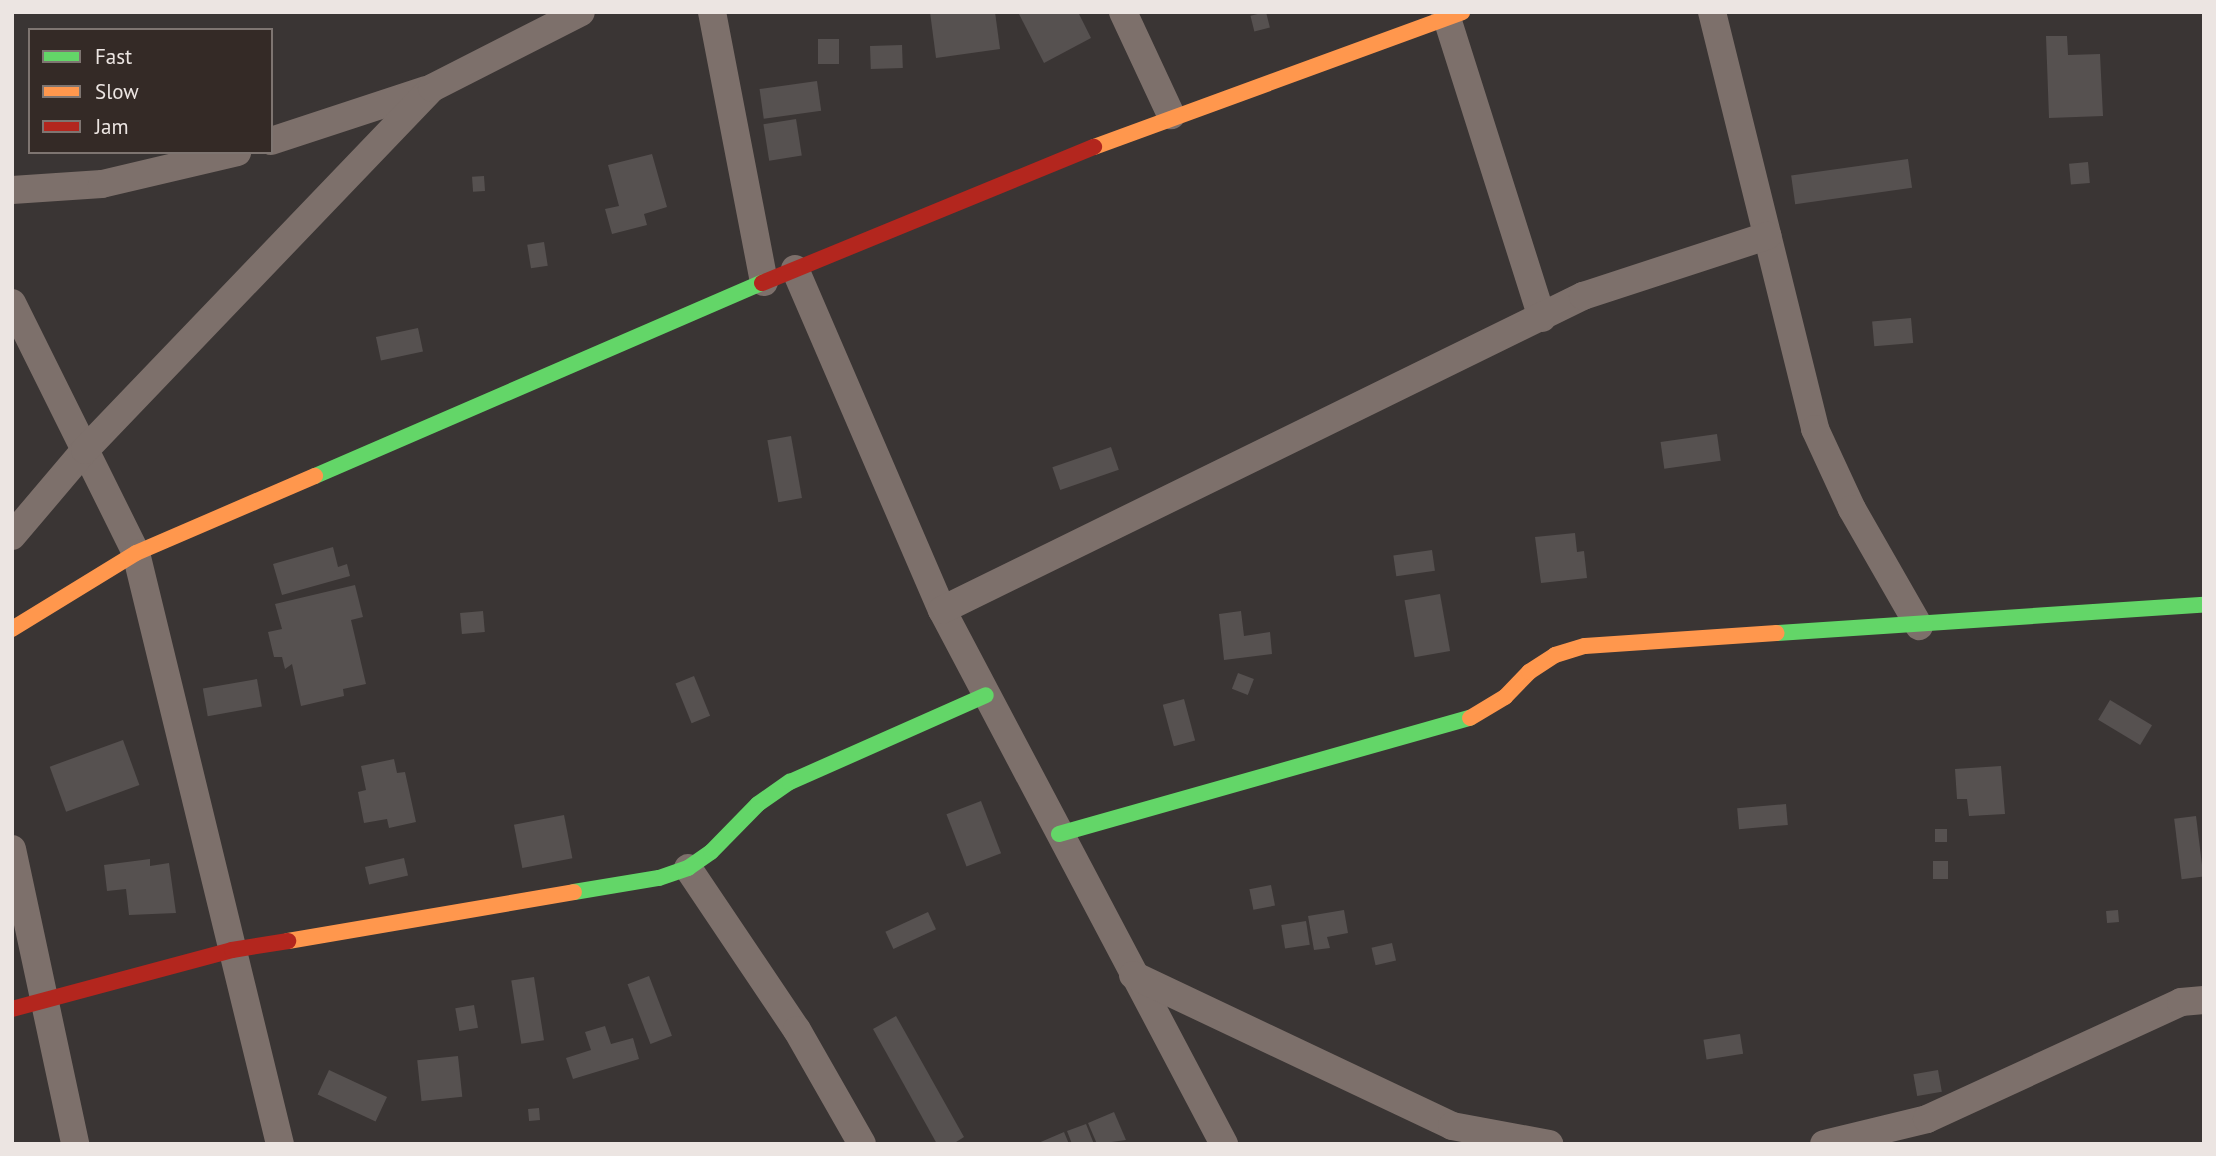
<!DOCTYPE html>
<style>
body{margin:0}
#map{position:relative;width:2216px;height:1156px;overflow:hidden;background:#3a3534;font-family:"PT Sans",sans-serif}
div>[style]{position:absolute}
.building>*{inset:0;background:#565150;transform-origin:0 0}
.street>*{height:28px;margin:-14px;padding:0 14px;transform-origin:14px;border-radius:14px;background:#7d706b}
.fast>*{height:16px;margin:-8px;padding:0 8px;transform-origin:8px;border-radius:8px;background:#63d668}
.slow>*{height:16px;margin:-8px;padding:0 8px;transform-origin:8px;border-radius:8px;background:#ff974d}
.jam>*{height:16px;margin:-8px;padding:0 8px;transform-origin:8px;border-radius:8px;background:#b3261e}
span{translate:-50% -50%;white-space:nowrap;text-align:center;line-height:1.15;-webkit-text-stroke:7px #342a26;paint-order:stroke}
.frame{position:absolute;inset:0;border:14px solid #ece5e2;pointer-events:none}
.legend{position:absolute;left:28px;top:28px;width:245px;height:126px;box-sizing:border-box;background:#342a26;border:2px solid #7e7571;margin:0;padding:9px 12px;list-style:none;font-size:21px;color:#ece5e2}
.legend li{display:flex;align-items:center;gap:14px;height:35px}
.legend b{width:35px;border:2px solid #7e7571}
</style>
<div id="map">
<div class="building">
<div style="clip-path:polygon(930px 12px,995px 12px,1000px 49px,936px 58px)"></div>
<div style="clip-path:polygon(1018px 12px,1078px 12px,1091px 38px,1044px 63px)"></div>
<div style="left:1266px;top:12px;width:16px;height:16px;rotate:76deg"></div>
<div style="clip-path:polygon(2046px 36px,2067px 36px,2068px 55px,2100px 54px,2103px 116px,2049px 118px)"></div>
<div style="left:818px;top:39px;width:21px;height:25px"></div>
<div style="left:902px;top:45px;width:23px;height:32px;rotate:88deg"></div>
<div style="left:817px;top:81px;width:30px;height:58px;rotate:82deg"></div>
<div style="left:796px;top:119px;width:37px;height:33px;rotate:81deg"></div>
<div style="clip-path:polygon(652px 154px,667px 207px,644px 214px,647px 225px,612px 234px,605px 209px,619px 206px,608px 165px)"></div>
<div style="left:1908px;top:159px;width:29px;height:118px;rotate:82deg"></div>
<div style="left:2088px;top:162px;width:21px;height:19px;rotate:85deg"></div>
<div style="left:484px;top:176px;width:15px;height:12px;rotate:86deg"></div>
<div style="left:544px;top:242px;width:24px;height:17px;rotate:81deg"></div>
<div style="left:1911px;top:318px;width:25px;height:39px;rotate:85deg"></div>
<div style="left:418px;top:328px;width:24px;height:43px;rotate:78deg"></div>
<div style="left:1717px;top:434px;width:27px;height:57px;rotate:82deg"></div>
<div style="left:791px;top:436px;width:63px;height:24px;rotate:80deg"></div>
<div style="left:1111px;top:447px;width:24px;height:62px;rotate:71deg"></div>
<div style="clip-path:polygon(1575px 533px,1577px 552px,1584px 551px,1587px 578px,1541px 583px,1535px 537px)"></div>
<div style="clip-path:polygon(333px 547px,338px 567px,347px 564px,350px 576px,282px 595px,273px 564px)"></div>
<div style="left:1432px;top:550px;width:21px;height:39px;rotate:82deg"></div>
<div style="clip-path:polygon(355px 585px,363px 617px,351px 620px,366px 684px,343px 689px,344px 696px,301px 706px,292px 664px,285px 669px,282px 657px,274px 657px,268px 632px,282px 629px,275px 604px)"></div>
<div style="left:1440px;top:594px;width:58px;height:36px;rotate:80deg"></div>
<div style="left:483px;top:611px;width:21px;height:23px;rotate:85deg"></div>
<div style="clip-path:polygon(1241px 611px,1244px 636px,1270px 632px,1272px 654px,1224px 660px,1219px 614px)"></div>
<div style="left:1238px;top:673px;width:17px;height:17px;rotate:21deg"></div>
<div style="left:694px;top:676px;width:43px;height:20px;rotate:68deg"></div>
<div style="left:257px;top:679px;width:28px;height:55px;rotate:80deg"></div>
<div style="left:1184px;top:699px;width:43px;height:22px;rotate:75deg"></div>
<div style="left:2110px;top:700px;width:49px;height:23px;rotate:31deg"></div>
<div style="left:123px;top:740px;width:48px;height:78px;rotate:70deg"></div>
<div style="clip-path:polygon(394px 759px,397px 773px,405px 772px,416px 822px,389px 828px,387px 819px,364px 823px,358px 792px,366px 790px,361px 766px)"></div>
<div style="clip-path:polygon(2001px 766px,2005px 814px,1969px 816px,1967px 799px,1957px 799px,1955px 769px)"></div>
<div style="left:981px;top:801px;width:56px;height:37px;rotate:69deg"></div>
<div style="left:1786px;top:804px;width:21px;height:49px;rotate:85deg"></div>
<div style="left:564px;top:815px;width:44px;height:51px;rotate:79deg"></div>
<div style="left:2196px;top:816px;width:61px;height:22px;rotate:83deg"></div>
<div style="left:1935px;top:829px;width:12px;height:13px"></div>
<div style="left:404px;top:858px;width:18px;height:40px;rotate:77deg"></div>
<div style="clip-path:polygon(150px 859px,150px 866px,169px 863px,176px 913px,129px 915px,126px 889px,107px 891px,104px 865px)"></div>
<div style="left:1933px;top:861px;width:15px;height:18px"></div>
<div style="left:1271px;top:885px;width:21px;height:22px;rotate:79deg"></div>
<div style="clip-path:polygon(1344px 910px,1348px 933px,1327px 937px,1330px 948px,1314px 950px,1308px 916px)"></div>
<div style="left:2118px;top:910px;width:12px;height:12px;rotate:85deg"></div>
<div style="left:928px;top:912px;width:19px;height:47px;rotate:65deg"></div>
<div style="left:1306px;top:921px;width:24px;height:25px;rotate:81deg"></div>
<div style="left:1392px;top:943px;width:18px;height:21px;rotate:77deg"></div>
<div style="left:649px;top:976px;width:64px;height:23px;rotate:69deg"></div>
<div style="left:534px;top:977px;width:64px;height:23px;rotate:81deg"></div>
<div style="left:474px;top:1005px;width:23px;height:19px;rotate:80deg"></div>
<div style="clip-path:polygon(896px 1016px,964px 1137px,953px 1144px,937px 1144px,873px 1029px)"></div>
<div style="clip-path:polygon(605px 1026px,611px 1044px,633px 1038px,639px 1059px,573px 1079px,566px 1058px,591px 1050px,585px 1032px)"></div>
<div style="left:1740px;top:1034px;width:20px;height:37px;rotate:81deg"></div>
<div style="left:458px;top:1056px;width:41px;height:41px;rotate:84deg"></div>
<div style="left:329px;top:1070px;width:64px;height:27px;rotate:25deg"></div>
<div style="left:1938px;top:1070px;width:22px;height:25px;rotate:80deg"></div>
<div style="left:539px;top:1108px;width:12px;height:11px;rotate:85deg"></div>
<div style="clip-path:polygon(1114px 1112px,1126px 1140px,1097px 1144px,1088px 1123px)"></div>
<div style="clip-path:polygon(1086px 1124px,1094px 1144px,1072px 1144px,1067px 1131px)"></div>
<div style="clip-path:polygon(1064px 1132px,1069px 1144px,1036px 1144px)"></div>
</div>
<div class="street">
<div style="left:712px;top:12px;width:275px;rotate:79.1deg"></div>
<div style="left:1123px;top:12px;width:114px;rotate:65deg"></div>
<div style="left:1445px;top:12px;width:321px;rotate:72.4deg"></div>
<div style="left:1712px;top:12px;width:430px;rotate:76.1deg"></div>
<div style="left:1815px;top:429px;width:88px;rotate:65.2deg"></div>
<div style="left:1852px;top:509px;width:135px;rotate:60.2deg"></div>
<div style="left:271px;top:141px;width:163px;rotate:-18.2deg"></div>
<div style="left:12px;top:190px;width:90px;rotate:-3.8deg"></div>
<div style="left:102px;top:184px;width:139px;rotate:-13.3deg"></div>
<div style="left:795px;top:269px;width:371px;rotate:66.7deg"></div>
<div style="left:942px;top:610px;width:604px;rotate:62.16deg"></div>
<div style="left:12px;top:303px;width:279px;rotate:63.6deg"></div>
<div style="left:136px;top:553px;width:608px;rotate:76.31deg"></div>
<div style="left:12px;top:536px;width:113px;rotate:-49.7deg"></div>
<div style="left:85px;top:450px;width:501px;rotate:-46.21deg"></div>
<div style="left:432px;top:88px;width:167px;rotate:-27deg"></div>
<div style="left:942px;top:610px;width:714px;rotate:-26.1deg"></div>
<div style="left:1583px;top:296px;width:194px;rotate:-18.1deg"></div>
<div style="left:12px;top:849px;width:302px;rotate:77.9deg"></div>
<div style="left:688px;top:868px;width:195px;rotate:56.1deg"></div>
<div style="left:797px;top:1030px;width:131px;rotate:60.3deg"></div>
<div style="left:1133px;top:975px;width:353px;rotate:25.3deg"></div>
<div style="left:1452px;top:1126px;width:99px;rotate:10.5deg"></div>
<div style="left:1824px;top:1144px;width:106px;rotate:-13.6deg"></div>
<div style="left:1927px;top:1119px;width:280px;rotate:-24.7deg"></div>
<div style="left:2181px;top:1002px;width:23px;rotate:-5deg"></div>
</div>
<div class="fast">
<div style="left:315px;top:476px;width:487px;rotate:-23.4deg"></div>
<div style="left:1777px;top:633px;width:428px;rotate:-3.8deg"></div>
<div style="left:1059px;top:834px;width:427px;rotate:-15.8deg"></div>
<div style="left:574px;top:892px;width:86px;rotate:-9.4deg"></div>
<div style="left:659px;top:878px;width:31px;rotate:-19deg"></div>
<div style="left:688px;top:868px;width:28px;rotate:-35deg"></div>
<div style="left:711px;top:852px;width:67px;rotate:-45.6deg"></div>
<div style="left:758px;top:804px;width:39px;rotate:-35deg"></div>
<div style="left:790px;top:782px;width:214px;rotate:-23.9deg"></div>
</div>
<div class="slow">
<div style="left:1094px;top:147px;width:392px;rotate:-20.1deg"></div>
<div style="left:12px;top:629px;width:145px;rotate:-31.5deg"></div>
<div style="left:136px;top:553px;width:195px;rotate:-23.3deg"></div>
<div style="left:1470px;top:718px;width:41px;rotate:-31deg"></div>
<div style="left:1505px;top:697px;width:35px;rotate:-46deg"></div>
<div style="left:1529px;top:672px;width:31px;rotate:-33deg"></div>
<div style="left:1555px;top:655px;width:31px;rotate:-17deg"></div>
<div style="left:1585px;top:646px;width:192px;rotate:-3.9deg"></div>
<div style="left:288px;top:941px;width:290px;rotate:-9.7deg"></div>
</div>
<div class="jam">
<div style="left:762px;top:283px;width:359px;rotate:-22.3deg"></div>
<div style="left:12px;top:1009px;width:228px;rotate:-15deg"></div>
<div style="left:232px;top:950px;width:57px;rotate:-9.1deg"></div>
</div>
<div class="frame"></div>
<ul class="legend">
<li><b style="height:9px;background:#63d668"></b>Fast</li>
<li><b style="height:9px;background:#ff974d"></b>Slow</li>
<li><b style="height:9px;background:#b3261e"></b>Jam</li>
</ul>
</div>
